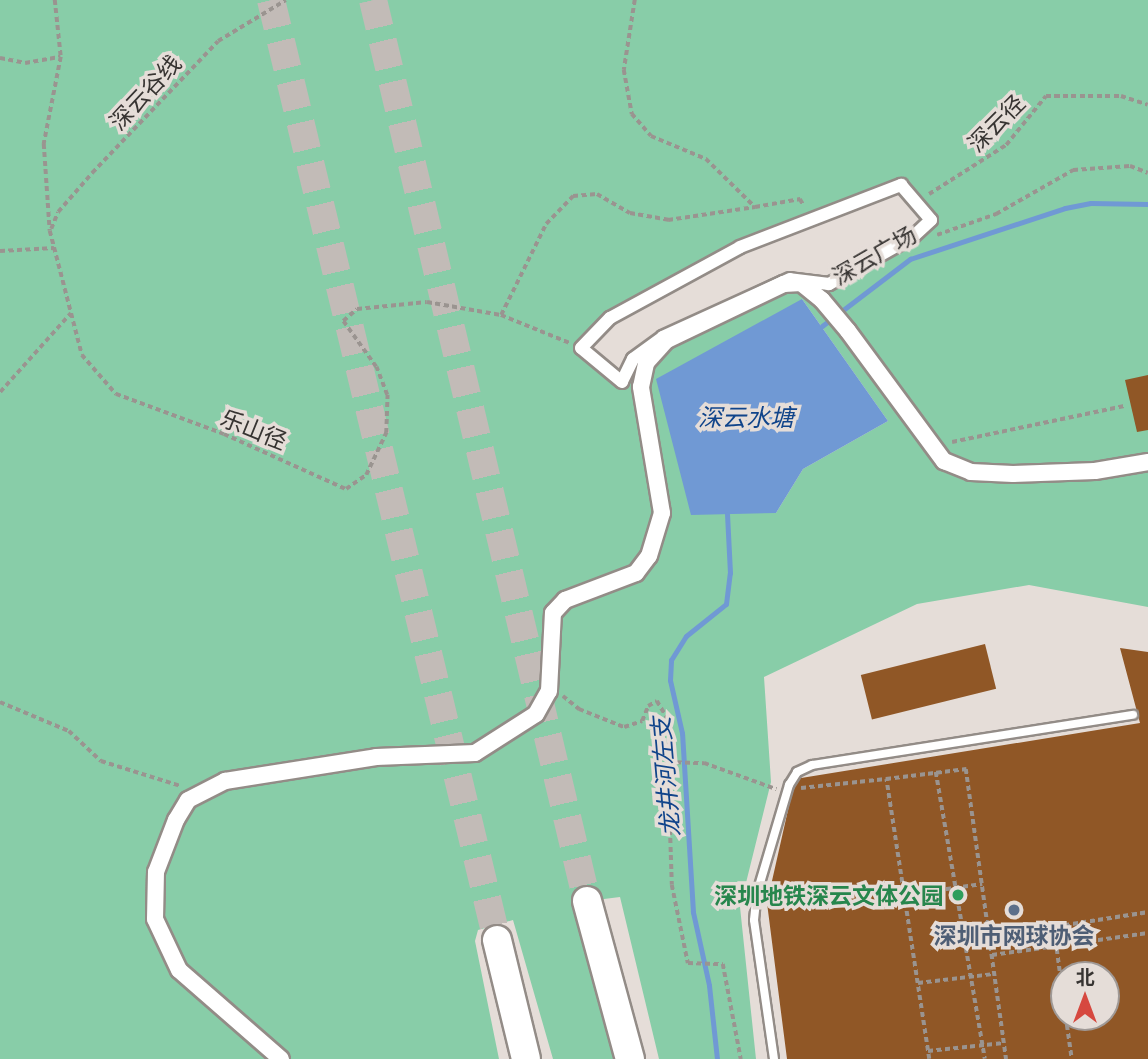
<!DOCTYPE html>
<meta charset="utf-8">
<style>
body{margin:0}
#map{position:relative;width:1148px;height:1059px;overflow:hidden;background:#e5ddd8;font-family:Barlow,"Noto Sans SC",sans-serif}
div>[style]{position:absolute}
.green>*{inset:0;background:#88cda8}
.water>*{inset:0;background:#7099d4}
.stream>*{height:5px;margin:-2.5px;padding:0 2.5px;transform-origin:2.5px;border-radius:2.5px;background:#7099d4}
.building>*{inset:0;background:#905726;transform-origin:0 0}
.trunk-tunnel>*{height:28px;margin-top:-14px;transform-origin:0;background:repeating-linear-gradient(90deg,#c2bbb7 0 28px,transparent 0 42px)}
.path>*{height:3.5px;margin-top:-1.75px;transform-origin:0;background:repeating-linear-gradient(90deg,#9a9490 0 5px,transparent 0 8.5px)}
.roads{filter:drop-shadow(2px 0 #938c87) drop-shadow(-2px 0 #938c87) drop-shadow(0 2px #938c87) drop-shadow(0 -2px #938c87)}
.service>*{height:8px;margin:-4px;padding:0 4px;transform-origin:4px;border-radius:4px;background:#fff}
.pedestrian>*{height:12px;margin:-6px;padding:0 6px;transform-origin:6px;border-radius:6px;background:#fff}
.minor>*{height:16px;margin:-8px;padding:0 8px;transform-origin:8px;border-radius:8px;background:#fff}
.trunk>*{height:28px;margin:-14px;padding:0 14px;transform-origin:14px;border-radius:14px;background:#fff}
.dots>*{width:19px;height:19px;translate:-50% -50%;box-sizing:border-box;border:4px solid #e5ddd8;border-radius:50%}
span{translate:-50% -50%;white-space:nowrap;text-align:center;line-height:1.15;-webkit-text-stroke:7px #e5ddd8;paint-order:stroke}
.street-label{font-size:23px;color:#373432}
.leisure-label{font-size:23px;color:#27864d;font-weight:700}
.right{translate:-100% -50%;text-align:right}
.service-label{font-size:23px;color:#4e5e75;font-weight:700}
.water-label{font-size:24px;color:#10448a;font-style:italic}
.north{position:absolute;left:1050px;top:961px;width:70px;height:70px;box-sizing:border-box;background:#e5ddd8;border:2px solid #9f9996;border-radius:50%;rotate:0deg;font-size:19px;font-weight:700;line-height:28px;text-align:center;color:#373432}
.north::after{content:'';display:block;margin:auto;width:24px;height:32px;background:#d6483f;clip-path:polygon(50% 0,100% 100%,50% 72%,0 100%)}
</style>
<div id="map">
<div class="green">
<div style="clip-path:polygon(evenodd,0 0,1148px 0,1148px 607px,1029px 585px,917px 604px,764px 677px,771px 782px,740px 907px,756px 1059px,659px 1059px,620px 897px,580px 902px,620px 1059px,553px 1059px,513px 920px,478px 930px,475px 941px,499px 1059px,0 1059px,0 0,900px 186px,930px 219px,830px 284px,790px 279px,633px 359px,622px 382px,581px 348px,610px 318px,740px 247px,900px 186px,0 0,802px 299px,888px 421px,803px 469px,776px 513px,802px 299px)"></div>
</div>
<div class="water">
<div style="clip-path:polygon(802px 299px,888px 421px,803px 469px,776px 513px,691px 515px,656px 379px)"></div>
</div>
<div class="stream">
<div style="left:822px;top:326px;width:111px;rotate:-37.3deg"></div>
<div style="left:910px;top:259px;width:163px;rotate:-18.2deg"></div>
<div style="left:1065px;top:208px;width:26px;rotate:-11deg"></div>
<div style="left:1091px;top:203px;width:57px;rotate:1deg"></div>
<div style="left:717px;top:1059px;width:74px;rotate:-96.2deg"></div>
<div style="left:709px;top:985px;width:75px;rotate:-102.4deg"></div>
<div style="left:693px;top:912px;width:179px;rotate:-93.5deg"></div>
<div style="left:682px;top:733px;width:54px;rotate:-102.8deg"></div>
<div style="left:670px;top:680px;width:20px;rotate:-87deg"></div>
<div style="left:671px;top:660px;width:28px;rotate:-58deg"></div>
<div style="left:686px;top:636px;width:51px;rotate:-38.7deg"></div>
<div style="left:726px;top:604px;width:31px;rotate:-83deg"></div>
<div style="left:730px;top:573px;width:59px;rotate:-92.9deg"></div>
</div>
<div class="building">
<div style="clip-path:polygon(1148px 375px,1148px 430px,1137px 432px,1125px 380px)"></div>
<div style="left:985px;top:644px;width:46px;height:128px;rotate:76deg"></div>
<div style="clip-path:polygon(evenodd,1120px 648px,1148px 652px,1148px 1059px,787px 1059px,767px 903px,795px 779px,1140px 723px,1120px 648px,1064px 975px,1106px 975px,1106px 1017px,1064px 1017px,1064px 975px)"></div>
</div>
<div class="trunk-tunnel">
<div style="left:271px;top:0;width:967px;rotate:76.48deg"></div>
<div style="left:373px;top:0;width:926px;rotate:76.64deg"></div>
</div>
<div class="path">
<div style="left:55px;top:0;width:57px;rotate:84deg"></div>
<div style="left:61px;top:57px;width:89px;rotate:101.1deg"></div>
<div style="left:44px;top:144px;width:87px;rotate:86.1deg"></div>
<div style="left:50px;top:231px;width:128px;rotate:75.5deg"></div>
<div style="left:82px;top:355px;width:52px;rotate:48.9deg"></div>
<div style="left:116px;top:394px;width:115px;rotate:20.3deg"></div>
<div style="left:224px;top:434px;width:134px;rotate:24.3deg"></div>
<div style="left:346px;top:489px;width:24px;rotate:-35deg"></div>
<div style="left:366px;top:475px;width:47px;rotate:-64.5deg"></div>
<div style="left:386px;top:433px;width:38px;rotate:-88deg"></div>
<div style="left:387px;top:395px;width:30px;rotate:-111deg"></div>
<div style="left:376px;top:367px;width:57px;rotate:-125.7deg"></div>
<div style="left:343px;top:321px;width:18px;rotate:-41deg"></div>
<div style="left:357px;top:309px;width:70px;rotate:-5.7deg"></div>
<div style="left:427px;top:302px;width:75px;rotate:10deg"></div>
<div style="left:501px;top:315px;width:74px;rotate:22.1deg"></div>
<div style="left:635px;top:0;width:71px;rotate:98.9deg"></div>
<div style="left:624px;top:70px;width:45px;rotate:79.7deg"></div>
<div style="left:632px;top:114px;width:29px;rotate:49deg"></div>
<div style="left:651px;top:136px;width:60px;rotate:22.7deg"></div>
<div style="left:706px;top:159px;width:69px;rotate:44.4deg"></div>
<div style="left:755px;top:207px;width:46px;rotate:-10.1deg"></div>
<div style="left:800px;top:199px;width:8px;rotate:60deg"></div>
<div style="left:0;top:58px;width:25px;rotate:11deg"></div>
<div style="left:25px;top:63px;width:36px;rotate:-10deg"></div>
<div style="left:929px;top:194px;width:91px;rotate:-32.5deg"></div>
<div style="left:1006px;top:145px;width:63px;rotate:-50.8deg"></div>
<div style="left:1046px;top:96px;width:75px"></div>
<div style="left:1121px;top:96px;width:28px;rotate:18deg"></div>
<div style="left:51px;top:229px;width:18px;rotate:-68deg"></div>
<div style="left:58px;top:212px;width:52px;rotate:-48.9deg"></div>
<div style="left:92px;top:173px;width:182px;rotate:-46.3deg"></div>
<div style="left:218px;top:41px;width:79px;rotate:-31.1deg"></div>
<div style="left:937px;top:235px;width:63px;rotate:-19.6deg"></div>
<div style="left:996px;top:214px;width:89px;rotate:-29.7deg"></div>
<div style="left:1073px;top:170px;width:57px;rotate:-4deg"></div>
<div style="left:1130px;top:166px;width:19px;rotate:21deg"></div>
<div style="left:0;top:251px;width:54px;rotate:-3.2deg"></div>
<div style="left:501px;top:315px;width:102px;rotate:-63.7deg"></div>
<div style="left:546px;top:224px;width:39px;rotate:-46deg"></div>
<div style="left:573px;top:196px;width:24px;rotate:-5deg"></div>
<div style="left:597px;top:194px;width:38px;rotate:30deg"></div>
<div style="left:630px;top:213px;width:39px;rotate:10deg"></div>
<div style="left:668px;top:220px;width:88px;rotate:-8.5deg"></div>
<div style="left:0;top:392px;width:106px;rotate:-48.1deg"></div>
<div style="left:952px;top:442px;width:177px;rotate:-11.8deg"></div>
<div style="left:563px;top:696px;width:21px;rotate:39deg"></div>
<div style="left:579px;top:709px;width:48px;rotate:21.8deg"></div>
<div style="left:624px;top:727px;width:19px;rotate:-18deg"></div>
<div style="left:642px;top:721px;width:16px;rotate:-68deg"></div>
<div style="left:648px;top:706px;width:10px;rotate:-29deg"></div>
<div style="left:657px;top:701px;width:27px;rotate:59deg"></div>
<div style="left:671px;top:724px;width:38px;rotate:95deg"></div>
<div style="left:668px;top:762px;width:36px;rotate:2deg"></div>
<div style="left:704px;top:763px;width:77px;rotate:19.9deg"></div>
<div style="left:0;top:702px;width:75px;rotate:22.8deg"></div>
<div style="left:69px;top:731px;width:44px;rotate:43.2deg"></div>
<div style="left:101px;top:761px;width:84px;rotate:17.4deg"></div>
<div style="left:668px;top:762px;width:123px;rotate:88.1deg"></div>
<div style="left:672px;top:885px;width:80px;rotate:78.4deg"></div>
<div style="left:688px;top:963px;width:35px;rotate:2deg"></div>
<div style="left:723px;top:964px;width:97px;rotate:79.3deg"></div>
<div style="left:936px;top:772px;width:291px;rotate:80.3deg"></div>
<div style="left:801px;top:788px;width:85px;rotate:-6deg"></div>
<div style="left:904px;top:895px;width:79px;rotate:-8deg"></div>
<div style="left:989px;top:937px;width:161px;rotate:-8.9deg"></div>
<div style="left:992px;top:955px;width:65px;rotate:-8deg"></div>
<div style="left:918px;top:983px;width:77px;rotate:-6.8deg"></div>
<div style="left:1064px;top:1005px;width:60px;rotate:-97.7deg"></div>
<div style="left:1056px;top:946px;width:93px;rotate:-8deg"></div>
<div style="left:1066px;top:1017px;width:42px;rotate:81.9deg"></div>
<div style="left:928px;top:1051px;width:76px;rotate:-6deg"></div>
<div style="left:929px;top:1059px;width:283px;rotate:-98.7deg"></div>
<div style="left:886px;top:779px;width:81px;rotate:-7.1deg"></div>
<div style="left:966px;top:769px;width:293px;rotate:82.1deg"></div>
</div>
<div class="roads">
<div class="service">
<div style="left:774px;top:1059px;width:140px;rotate:-98.2deg"></div>
<div style="left:754px;top:920px;width:27px;rotate:-84deg"></div>
<div style="left:757px;top:893px;width:113px;rotate:-73.5deg"></div>
<div style="left:789px;top:785px;width:15px;rotate:-58deg"></div>
<div style="left:797px;top:772px;width:17px;rotate:-25deg"></div>
<div style="left:812px;top:765px;width:325px;rotate:-8.9deg"></div>
</div>
<div class="pedestrian">
<div style="left:901px;top:185px;width:46px;rotate:49.4deg"></div>
<div style="left:931px;top:220px;width:23px;rotate:137deg"></div>
<div style="left:914px;top:236px;width:98px;rotate:150.5deg"></div>
<div style="left:829px;top:284px;width:39px;rotate:-173deg"></div>
<div style="left:790px;top:279px;width:140px;rotate:155.5deg"></div>
<div style="left:663px;top:337px;width:37px;rotate:144deg"></div>
<div style="left:633px;top:359px;width:25px;rotate:116deg"></div>
<div style="left:622px;top:382px;width:53px;rotate:-140.3deg"></div>
<div style="left:581px;top:348px;width:42px;rotate:-46deg"></div>
<div style="left:610px;top:318px;width:148px;rotate:-28.6deg"></div>
<div style="left:740px;top:247px;width:173px;rotate:-21.1deg"></div>
</div>
<div class="minor">
<div style="left:281px;top:1059px;width:135px;rotate:-138.9deg"></div>
<div style="left:179px;top:970px;width:56px;rotate:-115.2deg"></div>
<div style="left:155px;top:919px;width:47px;rotate:-88.8deg"></div>
<div style="left:156px;top:872px;width:56px;rotate:-69deg"></div>
<div style="left:176px;top:820px;width:23px;rotate:-59deg"></div>
<div style="left:188px;top:800px;width:42px;rotate:-27.2deg"></div>
<div style="left:225px;top:781px;width:153px;rotate:-9deg"></div>
<div style="left:376px;top:757px;width:99px;rotate:-2.3deg"></div>
<div style="left:475px;top:753px;width:72px;rotate:-32.6deg"></div>
<div style="left:536px;top:714px;width:26px;rotate:-61deg"></div>
<div style="left:549px;top:691px;width:78px;rotate:-87.1deg"></div>
<div style="left:553px;top:613px;width:18px;rotate:-47deg"></div>
<div style="left:565px;top:600px;width:76px;rotate:-20.8deg"></div>
<div style="left:636px;top:573px;width:21px;rotate:-53deg"></div>
<div style="left:649px;top:556px;width:45px;rotate:-73.2deg"></div>
<div style="left:662px;top:513px;width:128px;rotate:-99.5deg"></div>
<div style="left:641px;top:387px;width:25px;rotate:-78deg"></div>
<div style="left:646px;top:363px;width:31px;rotate:-48deg"></div>
<div style="left:667px;top:340px;width:130px;rotate:-25.6deg"></div>
<div style="left:784px;top:284px;width:17px;rotate:-3deg"></div>
<div style="left:801px;top:283px;width:27px;rotate:39deg"></div>
<div style="left:822px;top:300px;width:40px;rotate:50deg"></div>
<div style="left:848px;top:331px;width:162px;rotate:53.6deg"></div>
<div style="left:944px;top:461px;width:29px;rotate:22deg"></div>
<div style="left:971px;top:472px;width:42px;rotate:2.7deg"></div>
<div style="left:1013px;top:474px;width:82px;rotate:-2.1deg"></div>
<div style="left:1095px;top:471px;width:54px;rotate:-9.6deg"></div>
</div>
<div class="trunk">
<div style="left:587px;top:901px;width:164px;rotate:74.8deg"></div>
<div style="left:497px;top:940px;width:122px;rotate:76.3deg"></div>
</div>
</div>
<div class="dots">
<div style="left:958px;top:895px;background:#2e9e5b"></div>
<div style="left:1014px;top:910px;background:#5c6f8a"></div>
</div>
<div class="street-label">
<span style="left:145px;top:92px;rotate:-47deg">深云谷线</span>
<span style="left:996px;top:123px;rotate:-45deg">深云径</span>
<span style="left:874px;top:255px;rotate:-30deg">深云广场</span>
<span style="left:254px;top:429px;rotate:22deg">乐山径</span>
</div>
<div class="leisure-label">
<span class="right" style="left:944px;top:895px">深圳地铁深云文体公园</span>
</div>
<div class="service-label">
<span style="left:1014px;top:935px">深圳市网球协会</span>
</div>
<div class="water-label">
<span style="left:746px;top:417px">深云水塘</span>
<span style="left:665px;top:777px;rotate:-95deg">龙井河左支</span>
</div>
<div class="north">北</div>
</div>
